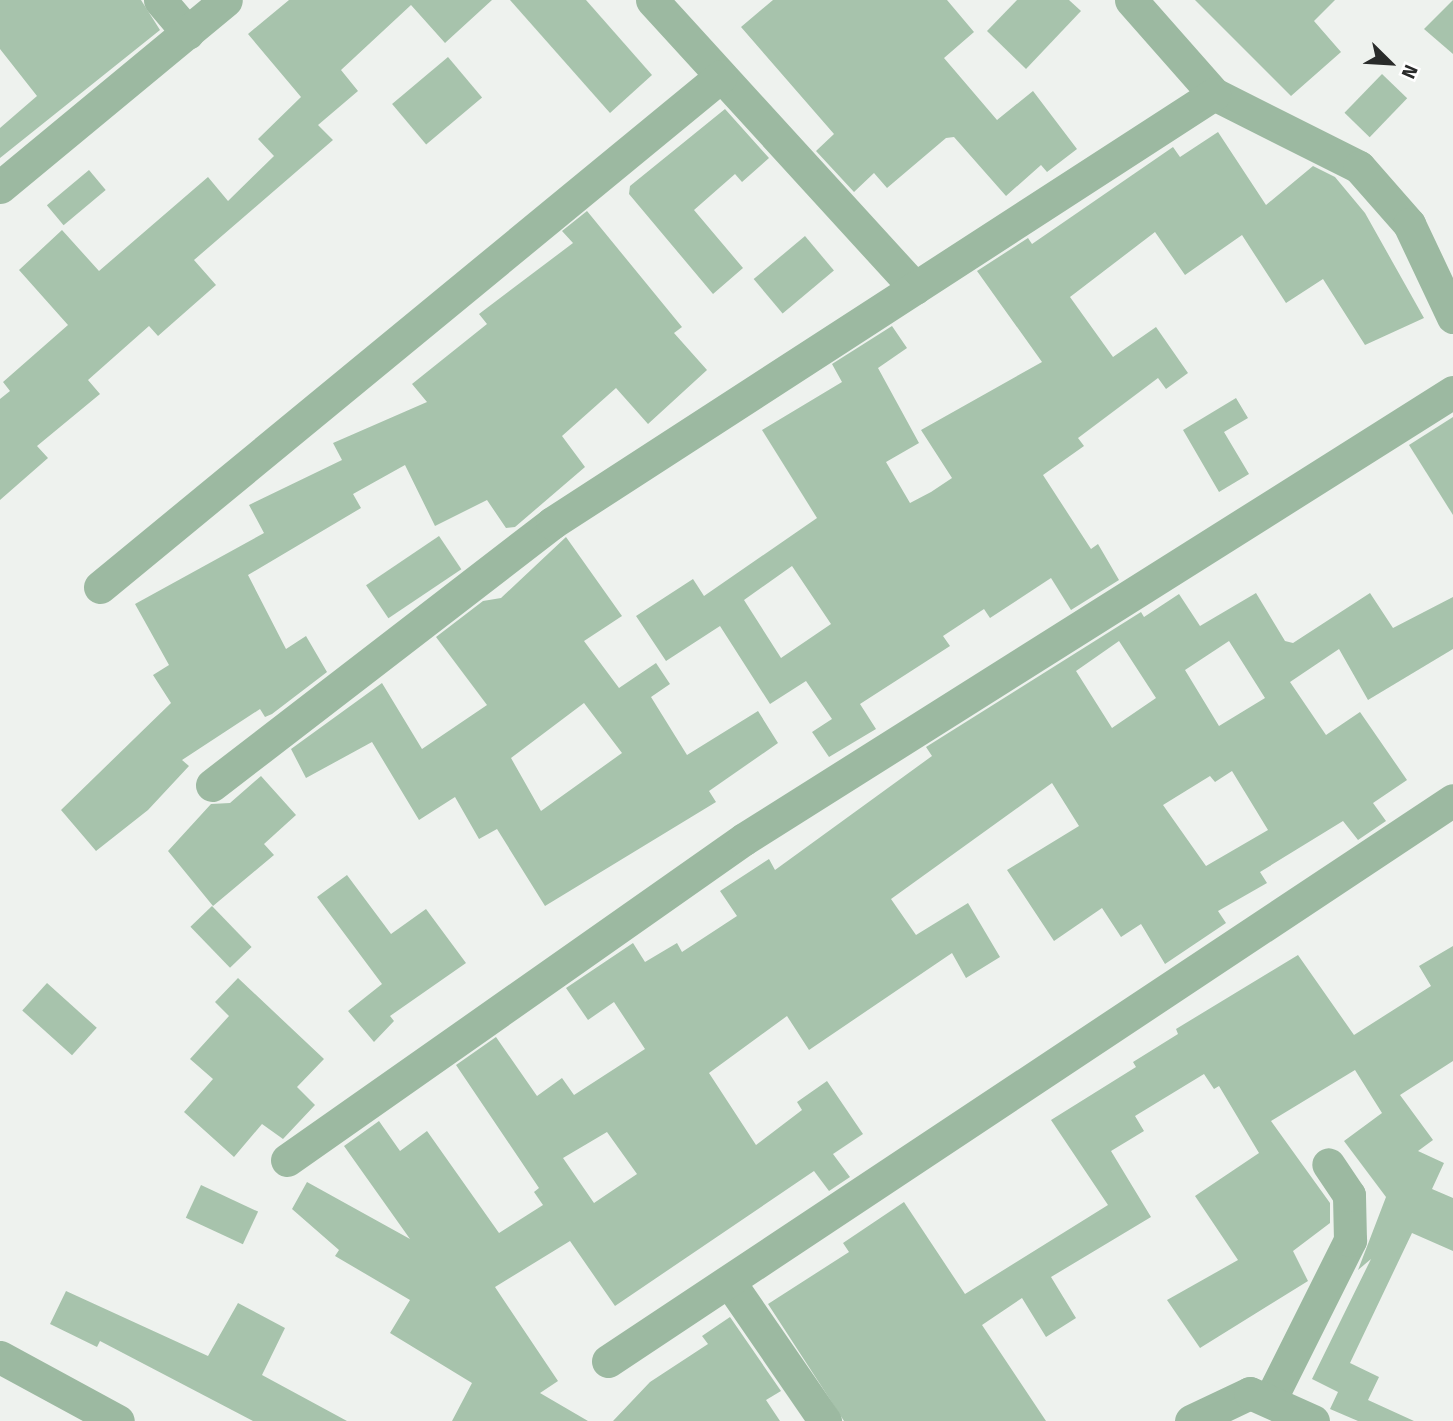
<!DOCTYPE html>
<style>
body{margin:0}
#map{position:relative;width:1453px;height:1421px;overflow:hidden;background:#eef2ee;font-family:"Fira Sans",sans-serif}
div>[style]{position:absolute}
.building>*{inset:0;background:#a7c3ac;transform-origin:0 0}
.minor>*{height:33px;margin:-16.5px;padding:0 16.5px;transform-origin:16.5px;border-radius:16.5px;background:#9cb9a1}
span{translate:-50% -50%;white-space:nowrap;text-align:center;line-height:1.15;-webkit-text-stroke:5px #fff;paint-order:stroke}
.north{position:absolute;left:1355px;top:28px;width:70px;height:70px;-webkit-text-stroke:5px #fff;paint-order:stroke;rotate:114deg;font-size:19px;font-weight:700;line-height:28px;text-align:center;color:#292b2a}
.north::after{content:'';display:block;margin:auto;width:24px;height:32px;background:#292b2a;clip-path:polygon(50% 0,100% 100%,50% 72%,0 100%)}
</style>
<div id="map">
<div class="building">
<div style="clip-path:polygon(0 0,141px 0,160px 30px,0 158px,0 128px,37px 96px,0 49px)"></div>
<div style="clip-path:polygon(289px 0,492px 0,445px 43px,411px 5px,341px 70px,358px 91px,318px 125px,333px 140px,194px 260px,216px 285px,158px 336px,149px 326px,88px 380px,100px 394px,37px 446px,48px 458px,0 500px,0 399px,10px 391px,3px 382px,68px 325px,19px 270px,62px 230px,99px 271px,208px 177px,228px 201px,274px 156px,258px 139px,301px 97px,248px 34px)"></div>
<div style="clip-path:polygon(510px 0,586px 0,652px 75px,610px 113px)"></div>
<div style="clip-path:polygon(773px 0,947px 0,974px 32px,944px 58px,997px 120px,1033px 91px,1077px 149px,1047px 172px,1041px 165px,1006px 196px,954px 137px,946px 138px,887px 188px,874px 173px,854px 192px,816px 151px,834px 134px,741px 27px)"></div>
<div style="clip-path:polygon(1017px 0,1069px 0,1081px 11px,1026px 69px,987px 31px)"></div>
<div style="clip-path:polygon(1195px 0,1335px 0,1314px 21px,1341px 52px,1291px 96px)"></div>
<div style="clip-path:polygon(1453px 0,1453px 54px,1424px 29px)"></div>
<div style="left:448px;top:57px;width:53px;height:73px;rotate:50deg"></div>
<div style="left:1382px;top:74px;width:35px;height:54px;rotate:44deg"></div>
<div style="clip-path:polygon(725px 109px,769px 158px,742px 182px,735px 174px,694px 210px,743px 268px,713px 294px,629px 194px,630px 186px)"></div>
<div style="clip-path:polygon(evenodd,1218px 132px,1266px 205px,1313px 166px,1335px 177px,1365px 213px,1424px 318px,1365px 345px,1323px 279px,1286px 303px,1242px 235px,1185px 275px,1155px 232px,1070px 297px,1113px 357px,1156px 327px,1188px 373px,1166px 389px,1158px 378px,1078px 438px,1084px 446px,1043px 475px,1091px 549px,1098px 544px,1119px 580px,1071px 610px,1051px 578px,990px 618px,984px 609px,943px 636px,950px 646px,860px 704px,876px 729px,829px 757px,812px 732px,832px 719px,806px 681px,770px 704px,720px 626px,666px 661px,636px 616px,693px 579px,704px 596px,817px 518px,762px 430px,842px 382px,832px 364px,892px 326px,907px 348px,878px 368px,919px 443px,886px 462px,910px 503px,931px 492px,952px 478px,921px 430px,1042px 362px,977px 271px,1028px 238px,1032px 244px,1173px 147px,1180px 157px,1218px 132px,792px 566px,831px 624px,781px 658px,744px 600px,792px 566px)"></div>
<div style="left:89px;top:170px;width:26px;height:55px;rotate:50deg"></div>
<div style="clip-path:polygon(587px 211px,682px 327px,674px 333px,707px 370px,648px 424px,616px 388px,562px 436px,585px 467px,515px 527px,506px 528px,487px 500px,435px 526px,405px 465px,353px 494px,361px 508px,248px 575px,286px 649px,306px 636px,327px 672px,272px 714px,265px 717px,260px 709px,182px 760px,189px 766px,148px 810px,96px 851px,61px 810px,171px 703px,153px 675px,169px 665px,135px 604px,264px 533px,249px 505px,342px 460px,333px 443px,427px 402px,412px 384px,487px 324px,479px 314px,573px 243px,562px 231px)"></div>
<div style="left:805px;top:236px;width:45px;height:67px;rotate:50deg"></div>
<div style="clip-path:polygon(1236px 398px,1248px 418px,1224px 432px,1249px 474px,1219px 492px,1183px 430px)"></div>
<div style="clip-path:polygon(1453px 417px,1453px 515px,1409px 445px)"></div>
<div style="left:439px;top:536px;width:40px;height:88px;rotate:56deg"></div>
<div style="clip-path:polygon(evenodd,566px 537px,622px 616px,584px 641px,619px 688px,656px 663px,670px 684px,651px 697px,687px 755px,758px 711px,778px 743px,709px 791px,716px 802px,545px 906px,497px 829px,479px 839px,455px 797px,419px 820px,372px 742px,306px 778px,291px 749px,382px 683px,422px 749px,487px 705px,436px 637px,483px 601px,501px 598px,566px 537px,584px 703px,622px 753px,541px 811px,511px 758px,584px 703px)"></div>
<div style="clip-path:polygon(evenodd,1256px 593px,1285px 641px,1293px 643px,1370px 593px,1393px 628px,1453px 597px,1453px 649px,1368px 700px,1339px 649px,1290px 682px,1326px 735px,1360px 712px,1407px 780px,1373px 803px,1386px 821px,1358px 840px,1343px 821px,1260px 872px,1267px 883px,1218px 911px,1226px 923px,1165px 964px,1141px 924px,1121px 937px,1102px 908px,1054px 941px,1007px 870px,1079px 826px,1052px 783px,891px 899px,916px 935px,968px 903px,1000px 957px,966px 978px,952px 953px,809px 1050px,787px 1016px,709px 1073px,756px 1145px,802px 1110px,797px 1102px,827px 1081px,863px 1134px,833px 1154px,850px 1177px,829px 1191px,814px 1171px,615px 1306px,570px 1241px,495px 1287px,558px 1381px,540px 1393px,588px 1421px,452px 1421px,472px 1383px,390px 1333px,410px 1300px,335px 1256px,339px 1250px,292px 1209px,307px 1182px,410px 1239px,344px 1146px,379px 1121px,400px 1151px,427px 1131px,499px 1233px,543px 1205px,534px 1192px,539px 1188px,456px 1065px,496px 1037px,537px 1096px,562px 1078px,574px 1095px,645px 1049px,614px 1002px,588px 1020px,566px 988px,633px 943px,645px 962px,677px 943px,682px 952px,737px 916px,720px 891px,769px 859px,775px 870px,932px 756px,926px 747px,1141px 612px,1144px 617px,1179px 594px,1200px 626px,1256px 593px,1119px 641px,1156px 698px,1112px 728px,1076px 671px,1119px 641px,1256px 593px,1229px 641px,1265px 698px,1219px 726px,1185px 670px,1229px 641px,1256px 593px,1232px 771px,1268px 830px,1206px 866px,1163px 805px,1210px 776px,1215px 782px,1232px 771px,1256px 593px,607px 1132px,637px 1174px,594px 1203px,563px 1158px,607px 1132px)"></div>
<div style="clip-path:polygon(261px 776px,296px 815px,264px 844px,274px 855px,213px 906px,168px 851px,211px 804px,230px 803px)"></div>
<div style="clip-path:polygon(347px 875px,391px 934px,426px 909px,466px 963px,390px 1016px,394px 1021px,374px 1042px,348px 1011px,382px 984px,317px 897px)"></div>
<div style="left:212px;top:906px;width:57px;height:30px;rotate:46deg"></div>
<div style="clip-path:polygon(1453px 946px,1453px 1061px,1400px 1095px,1433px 1140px,1418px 1151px,1444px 1163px,1432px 1189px,1453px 1198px,1453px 1251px,1412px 1233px,1350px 1363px,1379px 1377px,1368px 1400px,1414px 1421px,1358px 1421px,1330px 1409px,1338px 1392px,1312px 1379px,1371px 1259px,1358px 1270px,1386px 1197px,1344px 1141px,1382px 1113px,1355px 1070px,1271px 1121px,1330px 1203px,1330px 1223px,1293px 1251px,1308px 1281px,1200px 1348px,1167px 1300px,1238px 1260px,1195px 1196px,1259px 1153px,1219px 1086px,1214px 1089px,1204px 1074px,1135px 1116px,1144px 1131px,1111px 1151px,1151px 1217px,1051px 1277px,1076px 1318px,1046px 1337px,1022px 1298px,982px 1325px,1046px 1421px,844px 1421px,768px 1304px,849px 1252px,843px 1243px,904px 1202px,965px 1294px,1108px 1205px,1051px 1120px,1136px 1067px,1133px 1062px,1178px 1034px,1176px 1029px,1298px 955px,1354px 1035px,1431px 986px,1419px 966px)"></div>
<div style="clip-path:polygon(238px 978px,324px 1059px,297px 1087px,315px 1105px,283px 1139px,262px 1124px,234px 1157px,184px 1112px,213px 1079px,190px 1059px,229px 1016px,215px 1002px)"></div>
<div style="left:47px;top:983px;width:67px;height:37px;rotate:42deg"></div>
<div style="left:201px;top:1185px;width:63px;height:36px;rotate:25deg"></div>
<div style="clip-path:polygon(66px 1291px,208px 1356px,238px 1303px,285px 1328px,262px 1375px,347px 1421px,253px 1421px,100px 1341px,97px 1347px,50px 1324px)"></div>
<div style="clip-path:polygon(730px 1317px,781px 1391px,766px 1400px,780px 1421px,613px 1421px,650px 1382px,708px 1344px,702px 1336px)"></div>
</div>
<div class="minor">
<div style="left:160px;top:0;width:43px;rotate:49.7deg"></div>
<div style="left:652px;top:0;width:390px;rotate:47.6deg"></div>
<div style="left:1131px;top:0;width:125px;rotate:48.6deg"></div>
<div style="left:1214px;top:94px;width:162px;rotate:26.7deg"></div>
<div style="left:1359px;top:167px;width:76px;rotate:48.7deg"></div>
<div style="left:1409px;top:224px;width:103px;rotate:64.7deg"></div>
<div style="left:0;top:187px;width:293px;rotate:-39.6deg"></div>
<div style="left:100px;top:587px;width:804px;rotate:-39.45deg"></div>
<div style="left:212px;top:785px;width:429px;rotate:-37.6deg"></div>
<div style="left:552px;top:523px;width:789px;rotate:-32.94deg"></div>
<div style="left:287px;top:1160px;width:558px;rotate:-35.08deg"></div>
<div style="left:744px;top:839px;width:838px;rotate:-32.23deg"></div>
<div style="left:730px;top:1283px;width:168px;rotate:55.5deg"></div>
<div style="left:0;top:1357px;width:134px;rotate:28.5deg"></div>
<div style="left:608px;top:1361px;width:1014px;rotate:-33.58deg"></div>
<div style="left:1270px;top:1400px;width:179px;rotate:-63.4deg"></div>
<div style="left:1350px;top:1240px;width:45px;rotate:-91.3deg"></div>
<div style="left:1349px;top:1195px;width:37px;rotate:-124deg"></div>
<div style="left:1191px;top:1421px;width:65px;rotate:-25.4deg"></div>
<div style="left:1250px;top:1393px;width:69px;rotate:24deg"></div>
</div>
<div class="north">N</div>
</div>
